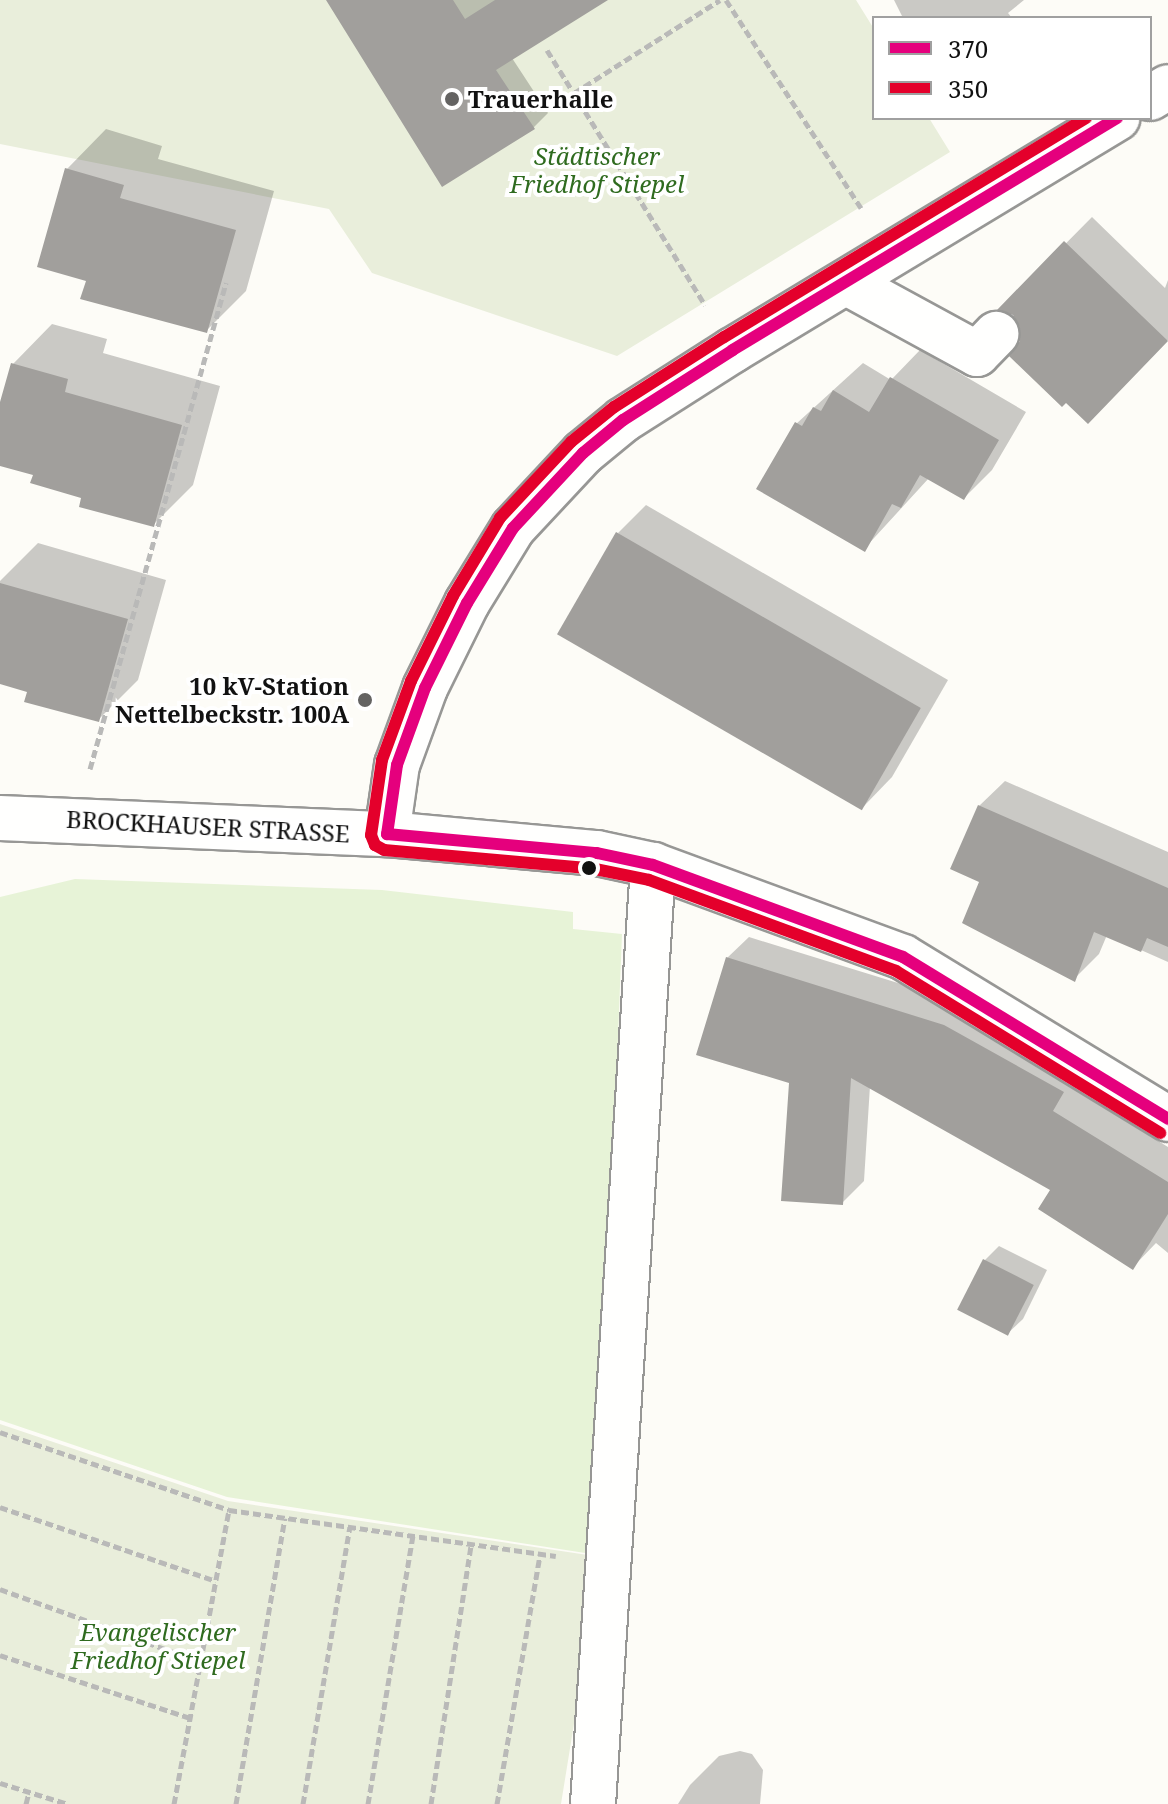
<!DOCTYPE html>
<meta charset="utf-8">
<style>
body{margin:0}
#map{position:relative;width:1168px;height:1804px;overflow:hidden;background:#fdfcf7;font-family:"Noto Serif",serif}
div>[style]{position:absolute}
.green>*{inset:0;background:#e7f3d7}
.cemetery>*{inset:0;background:#e9eedb}
.shadow>*{inset:0;background:#0003}
.building>*{inset:0;background:#a19f9c;transform-origin:0 0}
.path>*{height:5px;margin-top:-2.5px;transform-origin:0;background:repeating-linear-gradient(90deg,#b9b9b8 0 8px,transparent 0 12px)}
.roads{filter:drop-shadow(2px 0 #979795) drop-shadow(-2px 0 #979795) drop-shadow(0 2px #979795) drop-shadow(0 -2px #979795)}
.minor>*{height:44px;margin:-22px;padding:0 22px;transform-origin:22px;border-radius:22px;background:#fffffe}
.bus-1>*{height:12px;margin:-6px;padding:0 6px;transform-origin:6px;border-radius:6px;background:#e5007d}
.bus-2>*{height:12px;margin:-6px;padding:0 6px;transform-origin:6px;border-radius:6px;background:#e4002b}
.dots>*{width:22px;height:22px;translate:-50% -50%;box-sizing:border-box;border:4px solid #fff;border-radius:50%}
span{translate:-50% -50%;white-space:nowrap;text-align:center;line-height:1.15;-webkit-text-stroke:8px #fff;paint-order:stroke}
.poi-label{font-size:24px;color:#111;font-weight:700}
.left{translate:0 -50%;text-align:left}
.right{translate:-100% -50%;text-align:right}
.park-label{font-size:24px;color:#2f6b1f;font-style:italic}
.street-label{font-size:24px;color:#111}
.legend{position:absolute;left:872px;top:16px;width:280px;height:104px;box-sizing:border-box;background:#fff;border:2px solid #a0a0a0;margin:0;padding:10px 14px;list-style:none;font-size:24px;color:#111}
.legend li{display:flex;align-items:center;gap:16px;height:40px}
.legend b{width:40px;border:2px solid #a0a0a0}
</style>
<div id="map">
<div class="green">
<div style="clip-path:polygon(75px 879px,382px 890px,573px 912px,573px 929px,622px 934px,598px 1555px,227px 1497px,0 1420px,0 897px)"></div>
</div>
<div class="cemetery">
<div style="clip-path:polygon(0 0,856px 0,874px 29px,874px 118px,929px 118px,950px 152px,617px 356px,372px 273px,329px 209px,0 144px)"></div>
<div style="clip-path:polygon(0 1424px,228px 1501px,601px 1557px,561px 1804px,0 1804px)"></div>
</div>
<div class="shadow">
<div style="clip-path:polygon(328px 0,604px 0,512px 58px,548px 113px,533px 128px)"></div>
<div style="clip-path:polygon(894px 0,1024px 0,1008px 13px,1012px 18px,903px 18px)"></div>
<div style="clip-path:polygon(106px 129px,162px 146px,158px 159px,274px 191px,246px 291px,206px 331px,89px 280px,67px 169px)"></div>
<div style="clip-path:polygon(1092px 217px,1165px 288px,1168px 280px,1168px 340px,1114px 396px,1022px 341px,1022px 327px,1014px 314px,1001px 309px)"></div>
<div style="clip-path:polygon(52px 324px,107px 339px,103px 353px,220px 386px,193px 485px,153px 525px,36px 474px,0 464px,0 409px,13px 364px)"></div>
<div style="clip-path:polygon(920px 350px,1026px 412px,992px 470px,964px 498px,929px 478px,864px 549px,796px 424px,863px 363px,891px 380px)"></div>
<div style="clip-path:polygon(646px 505px,948px 680px,892px 777px,864px 806px,618px 533px)"></div>
<div style="clip-path:polygon(38px 543px,166px 580px,138px 680px,98px 720px,29px 690px,0 682px,0 581px)"></div>
<div style="clip-path:polygon(1005px 781px,1168px 852px,1168px 962px,1107px 935px,1099px 954px,1074px 979px,981px 881px,979px 806px)"></div>
<div style="clip-path:polygon(749px 937px,966px 1004px,1084px 1070px,1073px 1089px,1168px 1147px,1168px 1253px,1156px 1243px,1132px 1268px,1053px 1189px,870px 1086px,864px 1181px,842px 1203px,791px 1081px,727px 958px)"></div>
<div style="clip-path:polygon(999px 1246px,1047px 1270px,1023px 1319px,1008px 1333px,985px 1260px)"></div>
<div style="clip-path:polygon(740px 1751px,752px 1754px,763px 1770px,760px 1804px,678px 1804px,690px 1785px,719px 1756px)"></div>
</div>
<div class="building">
<div style="clip-path:polygon(326px 0,453px 0,465px 19px,495px 0,608px 0,496px 70px,535px 129px,442px 187px)"></div>
<div style="clip-path:polygon(65px 168px,124px 185px,120px 198px,236px 230px,207px 333px,80px 299px,86px 281px,37px 267px)"></div>
<div style="clip-path:polygon(1064px 241px,1168px 341px,1088px 424px,1066px 403px,1062px 407px,1009px 356px,1020px 341px,1020px 328px,1013px 315px,997px 310px)"></div>
<div style="clip-path:polygon(11px 363px,68px 379px,65px 392px,182px 425px,154px 527px,79px 507px,81px 498px,30px 483px,33px 475px,0 466px,0 402px)"></div>
<div style="clip-path:polygon(890px 377px,999px 440px,964px 500px,920px 475px,901px 508px,892px 504px,865px 552px,756px 489px,795px 422px,802px 426px,813px 407px,821px 411px,833px 390px,869px 412px)"></div>
<div style="left:616px;top:532px;width:352px;height:118px;rotate:30deg"></div>
<div style="clip-path:polygon(0 583px,128px 619px,99px 722px,24px 702px,27px 692px,0 684px)"></div>
<div style="clip-path:polygon(978px 805px,1168px 888px,1168px 947px,1147px 938px,1141px 952px,1094px 932px,1075px 982px,962px 923px,979px 882px,950px 869px)"></div>
<div style="clip-path:polygon(726px 957px,944px 1025px,1064px 1092px,1053px 1111px,1168px 1182px,1168px 1214px,1133px 1270px,1038px 1209px,1050px 1190px,851px 1078px,843px 1205px,781px 1201px,789px 1083px,696px 1055px)"></div>
<div style="left:983px;top:1259px;width:57px;height:57px;rotate:27deg"></div>
</div>
<div class="path">
<div style="left:726px;top:0;width:248px;rotate:57deg"></div>
<div style="left:547px;top:50px;width:300px;rotate:58.2deg"></div>
<div style="left:574px;top:93px;width:173px;rotate:-32.5deg"></div>
<div style="left:90px;top:769px;width:505px;rotate:-74.37deg"></div>
<div style="left:0;top:1432px;width:242px;rotate:18.8deg"></div>
<div style="left:229px;top:1510px;width:330px;rotate:8deg"></div>
<div style="left:0;top:1507px;width:228px;rotate:18.9deg"></div>
<div style="left:0;top:1589px;width:214px;rotate:20deg"></div>
<div style="left:0;top:1655px;width:200px;rotate:18.3deg"></div>
<div style="left:0;top:1783px;width:71px;rotate:17.2deg"></div>
<div style="left:26px;top:1804px;width:12px;rotate:-76deg"></div>
<div style="left:174px;top:1804px;width:299px;rotate:-79.4deg"></div>
<div style="left:236px;top:1804px;width:290px;rotate:-80.3deg"></div>
<div style="left:303px;top:1804px;width:281px;rotate:-80.4deg"></div>
<div style="left:368px;top:1804px;width:272px;rotate:-80.5deg"></div>
<div style="left:431px;top:1804px;width:262px;rotate:-81.2deg"></div>
<div style="left:497px;top:1804px;width:254px;rotate:-80.2deg"></div>
</div>
<div class="roads">
<div class="minor">
<div style="left:1150px;top:98px;width:21px;rotate:-31deg"></div>
<div style="left:847px;top:283px;width:148px;rotate:28.6deg"></div>
<div style="left:977px;top:354px;width:28px;rotate:-46deg"></div>
<div style="left:0;top:818px;width:387px;rotate:2.4deg"></div>
<div style="left:387px;top:834px;width:211px;rotate:5.2deg"></div>
<div style="left:597px;top:853px;width:57px;rotate:12.1deg"></div>
<div style="left:653px;top:865px;width:266px;rotate:20.2deg"></div>
<div style="left:903px;top:957px;width:311px;rotate:31.4deg"></div>
<div style="left:387px;top:834px;width:70px;rotate:-81.8deg"></div>
<div style="left:397px;top:765px;width:82px;rotate:-70deg"></div>
<div style="left:425px;top:688px;width:95px;rotate:-63.7deg"></div>
<div style="left:467px;top:603px;width:88px;rotate:-58.5deg"></div>
<div style="left:513px;top:528px;width:103px;rotate:-47deg"></div>
<div style="left:583px;top:453px;width:52px;rotate:-39.5deg"></div>
<div style="left:623px;top:420px;width:130px;rotate:-32.5deg"></div>
<div style="left:733px;top:350px;width:449px;rotate:-31.1deg"></div>
<div style="left:593px;top:1804px;width:941px;rotate:-86.34deg"></div>
</div>
</div>
<div class="bus-1">
<div style="left:1117px;top:118px;width:449px;rotate:148.9deg"></div>
<div style="left:733px;top:350px;width:130px;rotate:147.5deg"></div>
<div style="left:623px;top:420px;width:52px;rotate:140.5deg"></div>
<div style="left:583px;top:453px;width:103px;rotate:133deg"></div>
<div style="left:513px;top:528px;width:88px;rotate:121.5deg"></div>
<div style="left:467px;top:603px;width:95px;rotate:116.3deg"></div>
<div style="left:425px;top:688px;width:82px;rotate:110deg"></div>
<div style="left:397px;top:765px;width:70px;rotate:98.2deg"></div>
<div style="left:387px;top:834px;width:211px;rotate:5.2deg"></div>
<div style="left:597px;top:853px;width:57px;rotate:12.1deg"></div>
<div style="left:653px;top:865px;width:266px;rotate:20.2deg"></div>
<div style="left:903px;top:957px;width:311px;rotate:31.4deg"></div>
</div>
<div class="bus-2">
<div style="left:1086px;top:118px;width:423px;rotate:148.8deg"></div>
<div style="left:724px;top:337px;width:130px;rotate:147.5deg"></div>
<div style="left:614px;top:407px;width:55px;rotate:140.9deg"></div>
<div style="left:571px;top:442px;width:104px;rotate:133.1deg"></div>
<div style="left:500px;top:518px;width:91px;rotate:121.1deg"></div>
<div style="left:453px;top:596px;width:95px;rotate:116.3deg"></div>
<div style="left:411px;top:681px;width:84px;rotate:110.2deg"></div>
<div style="left:382px;top:760px;width:76px;rotate:98.3deg"></div>
<div style="left:371px;top:835px;width:11px;rotate:68deg"></div>
<div style="left:375px;top:845px;width:10px;rotate:29deg"></div>
<div style="left:384px;top:850px;width:212px;rotate:5.1deg"></div>
<div style="left:595px;top:869px;width:55px;rotate:11.5deg"></div>
<div style="left:649px;top:880px;width:263px;rotate:20.2deg"></div>
<div style="left:896px;top:971px;width:310px;rotate:31.5deg"></div>
</div>
<div class="dots">
<div style="left:452px;top:99px;background:#646362"></div>
<div style="left:365px;top:700px;background:#646362"></div>
<div style="left:589px;top:868px;background:#111"></div>
</div>
<div class="poi-label">
<span class="left" style="left:468px;top:99px">Trauerhalle</span>
<span class="right" style="left:349px;top:700px">10 kV-Station<br>Nettelbeckstr. 100A</span>
</div>
<div class="park-label">
<span style="left:597px;top:170px">Städtischer<br>Friedhof Stiepel</span>
<span style="left:158px;top:1646px">Evangelischer<br>Friedhof Stiepel</span>
</div>
<div class="street-label">
<span style="left:208px;top:826px;rotate:3deg">BROCKHAUSER STRASSE</span>
</div>
<ul class="legend">
<li><b style="height:10px;background:#e5007d"></b>370</li>
<li><b style="height:10px;background:#e4002b"></b>350</li>
</ul>
</div>
